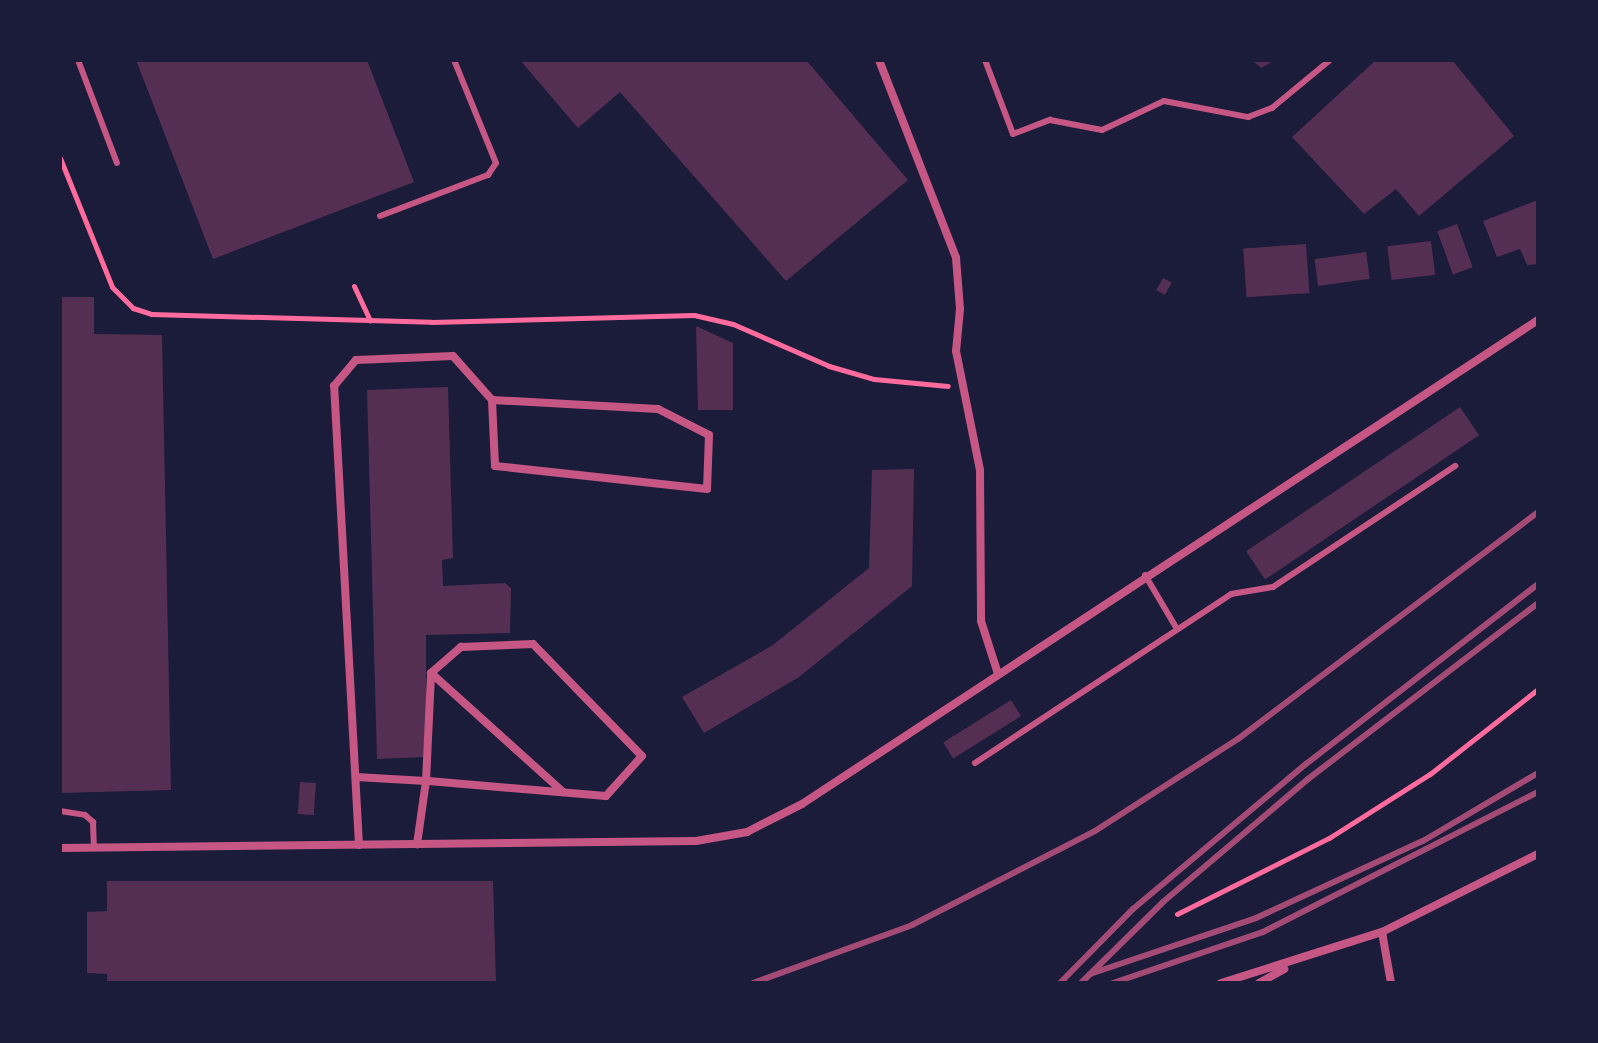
<!DOCTYPE html>
<style>
body{margin:0}
#map{position:relative;width:1598px;height:1043px;overflow:hidden;background:#1b1b3a;font-family:"Noto Sans",sans-serif}
div>[style]{position:absolute}
.building>*{inset:0;background:#542f53;transform-origin:0 0}
.path>*{height:5px;margin:-2.5px;padding:0 2.5px;transform-origin:2.5px;border-radius:2.5px;background:#ff6b9d}
.service>*{height:6px;margin:-3px;padding:0 3px;transform-origin:3px;border-radius:3px;background:#c65784}
.minor>*{height:8px;margin:-4px;padding:0 4px;transform-origin:4px;border-radius:4px;background:#c65784}
.rail>*{height:6px;margin:-3px;padding:0 3px;transform-origin:3px;border-radius:3px;background:#a44b75}
span{translate:-50% -50%;white-space:nowrap;text-align:center;line-height:1.15;-webkit-text-stroke:6px #1b1b3a;paint-order:stroke}
.frame{position:absolute;inset:0;border:62px solid #1b1b3a;pointer-events:none}
</style>
<div id="map">
<div class="building">
<div style="clip-path:polygon(136px 60px,367px 60px,414px 182px,213px 259px)"></div>
<div style="clip-path:polygon(520px 60px,806px 60px,908px 180px,786px 281px,620px 92px,578px 128px)"></div>
<div style="clip-path:polygon(1252px 60px,1275px 60px,1261px 68px)"></div>
<div style="clip-path:polygon(1376px 60px,1452px 60px,1514px 136px,1419px 216px,1396px 189px,1364px 214px,1292px 137px)"></div>
<div style="clip-path:polygon(1538px 200px,1538px 264px,1527px 265px,1520px 249px,1497px 257px,1483px 221px)"></div>
<div style="left:1457px;top:224px;width:46px;height:21px;rotate:70deg"></div>
<div style="left:1431px;top:241px;width:34px;height:44px;rotate:83deg"></div>
<div style="left:1306px;top:244px;width:49px;height:63px;rotate:86deg"></div>
<div style="left:1366px;top:252px;width:27px;height:52px;rotate:82deg"></div>
<div style="left:1163px;top:278px;width:10px;height:14px;rotate:29deg"></div>
<div style="clip-path:polygon(60px 297px,94px 297px,94px 334px,162px 335px,171px 790px,60px 793px)"></div>
<div style="clip-path:polygon(696px 326px,733px 343px,733px 410px,698px 410px)"></div>
<div style="clip-path:polygon(448px 387px,453px 558px,442px 560px,443px 586px,505px 583px,511px 588px,510px 633px,426px 635px,426px 757px,377px 759px,367px 390px)"></div>
<div style="left:1460px;top:407px;width:34px;height:258px;rotate:56deg"></div>
<div style="clip-path:polygon(914px 469px,912px 586px,799px 677px,704px 733px,682px 697px,773px 645px,869px 568px,872px 470px)"></div>
<div style="left:1011px;top:700px;width:19px;height:80px;rotate:58deg"></div>
<div style="left:300px;top:782px;width:16px;height:32px;rotate:4deg"></div>
<div style="clip-path:polygon(107px 881px,493px 881px,496px 983px,107px 981px,107px 974px,87px 973px,87px 912px,107px 911px)"></div>
</div>
<div class="path">
<div style="left:60px;top:158px;width:139px;rotate:68deg"></div>
<div style="left:112px;top:287px;width:30px;rotate:45deg"></div>
<div style="left:133px;top:308px;width:19px;rotate:18deg"></div>
<div style="left:151px;top:314px;width:280px;rotate:1.6deg"></div>
<div style="left:431px;top:322px;width:263px;rotate:-1.5deg"></div>
<div style="left:694px;top:315px;width:40px;rotate:13deg"></div>
<div style="left:733px;top:324px;width:105px;rotate:23.6deg"></div>
<div style="left:829px;top:366px;width:47px;rotate:16.1deg"></div>
<div style="left:874px;top:379px;width:74px;rotate:5.4deg"></div>
<div style="left:354px;top:286px;width:38px;rotate:65deg"></div>
<div style="left:1177px;top:914px;width:170px;rotate:-26.6deg"></div>
<div style="left:1329px;top:838px;width:120px;rotate:-32.4deg"></div>
<div style="left:1430px;top:774px;width:137px;rotate:-38.2deg"></div>
</div>
<div class="service">
<div style="left:78px;top:60px;width:110px;rotate:69.3deg"></div>
<div style="left:985px;top:60px;width:79px;rotate:69.3deg"></div>
<div style="left:1013px;top:134px;width:40px;rotate:-21deg"></div>
<div style="left:1050px;top:120px;width:53px;rotate:10.9deg"></div>
<div style="left:1102px;top:130px;width:68px;rotate:-25.1deg"></div>
<div style="left:1164px;top:101px;width:86px;rotate:10.8deg"></div>
<div style="left:1248px;top:117px;width:26px;rotate:-21deg"></div>
<div style="left:1272px;top:108px;width:75px;rotate:-39.6deg"></div>
<div style="left:380px;top:216px;width:116px;rotate:-20.8deg"></div>
<div style="left:488px;top:175px;width:14px;rotate:-56deg"></div>
<div style="left:496px;top:163px;width:111px;rotate:-112.2deg"></div>
<div style="left:1145px;top:575px;width:63px;rotate:59.3deg"></div>
<div style="left:975px;top:763px;width:307px;rotate:-33.4deg"></div>
<div style="left:1231px;top:594px;width:43px;rotate:-9.5deg"></div>
<div style="left:1273px;top:587px;width:219px;rotate:-33.6deg"></div>
<div style="left:60px;top:811px;width:25px;rotate:9deg"></div>
<div style="left:85px;top:815px;width:11px;rotate:41deg"></div>
<div style="left:93px;top:822px;width:26px;rotate:88deg"></div>
</div>
<div class="minor">
<div style="left:879px;top:60px;width:212px;rotate:68.7deg"></div>
<div style="left:956px;top:258px;width:51px;rotate:85.5deg"></div>
<div style="left:960px;top:309px;width:42px;rotate:95.4deg"></div>
<div style="left:956px;top:351px;width:121px;rotate:78.6deg"></div>
<div style="left:980px;top:470px;width:151px;rotate:89.6deg"></div>
<div style="left:981px;top:621px;width:56px;rotate:72.2deg"></div>
<div style="left:431px;top:673px;width:178px;rotate:42deg"></div>
<div style="left:356px;top:777px;width:70px;rotate:3.3deg"></div>
<div style="left:426px;top:781px;width:108px;rotate:-87.3deg"></div>
<div style="left:431px;top:673px;width:40px;rotate:-41deg"></div>
<div style="left:461px;top:647px;width:72px;rotate:-2.4deg"></div>
<div style="left:533px;top:644px;width:156px;rotate:45.8deg"></div>
<div style="left:642px;top:756px;width:54px;rotate:132deg"></div>
<div style="left:606px;top:796px;width:181px;rotate:-175.2deg"></div>
<div style="left:426px;top:781px;width:64px;rotate:98.1deg"></div>
<div style="left:359px;top:845px;width:460px;rotate:-93.1deg"></div>
<div style="left:334px;top:386px;width:34px;rotate:-50deg"></div>
<div style="left:356px;top:360px;width:97px;rotate:-2.4deg"></div>
<div style="left:453px;top:356px;width:59px;rotate:48.4deg"></div>
<div style="left:492px;top:400px;width:166px;rotate:3.1deg"></div>
<div style="left:658px;top:409px;width:57px;rotate:27deg"></div>
<div style="left:709px;top:435px;width:54px;rotate:92.1deg"></div>
<div style="left:707px;top:489px;width:213px;rotate:-173.8deg"></div>
<div style="left:495px;top:466px;width:66px;rotate:-92.6deg"></div>
<div style="left:60px;top:848px;width:636px;rotate:-0.63deg"></div>
<div style="left:696px;top:841px;width:52px;rotate:-10deg"></div>
<div style="left:747px;top:832px;width:62px;rotate:-27deg"></div>
<div style="left:802px;top:804px;width:881px;rotate:-33.33deg"></div>
<div style="left:1382px;top:932px;width:52px;rotate:80deg"></div>
<div style="left:1221px;top:983px;width:169px;rotate:-17.6deg"></div>
<div style="left:1382px;top:932px;width:174px;rotate:-26.6deg"></div>
<div style="left:1259px;top:983px;width:29px;rotate:-29deg"></div>
</div>
<div class="rail">
<div style="left:1090px;top:974px;width:175px;rotate:-18.6deg"></div>
<div style="left:1256px;top:918px;width:184px;rotate:-24.8deg"></div>
<div style="left:1423px;top:841px;width:134px;rotate:-30.6deg"></div>
<div style="left:753px;top:983px;width:169px;rotate:-20deg"></div>
<div style="left:912px;top:925px;width:206px;rotate:-27.2deg"></div>
<div style="left:1095px;top:831px;width:170px;rotate:-32.8deg"></div>
<div style="left:1238px;top:739px;width:376px;rotate:-37.1deg"></div>
<div style="left:1060px;top:983px;width:104px;rotate:-45.4deg"></div>
<div style="left:1133px;top:909px;width:226px;rotate:-40deg"></div>
<div style="left:1306px;top:764px;width:294px;rotate:-37.8deg"></div>
<div style="left:1081px;top:983px;width:115px;rotate:-44.6deg"></div>
<div style="left:1163px;top:902px;width:190px;rotate:-40.3deg"></div>
<div style="left:1308px;top:779px;width:290px;rotate:-37.4deg"></div>
<div style="left:1113px;top:983px;width:158px;rotate:-18.8deg"></div>
<div style="left:1263px;top:932px;width:309px;rotate:-27deg"></div>
</div>
<div class="frame"></div>
</div>
